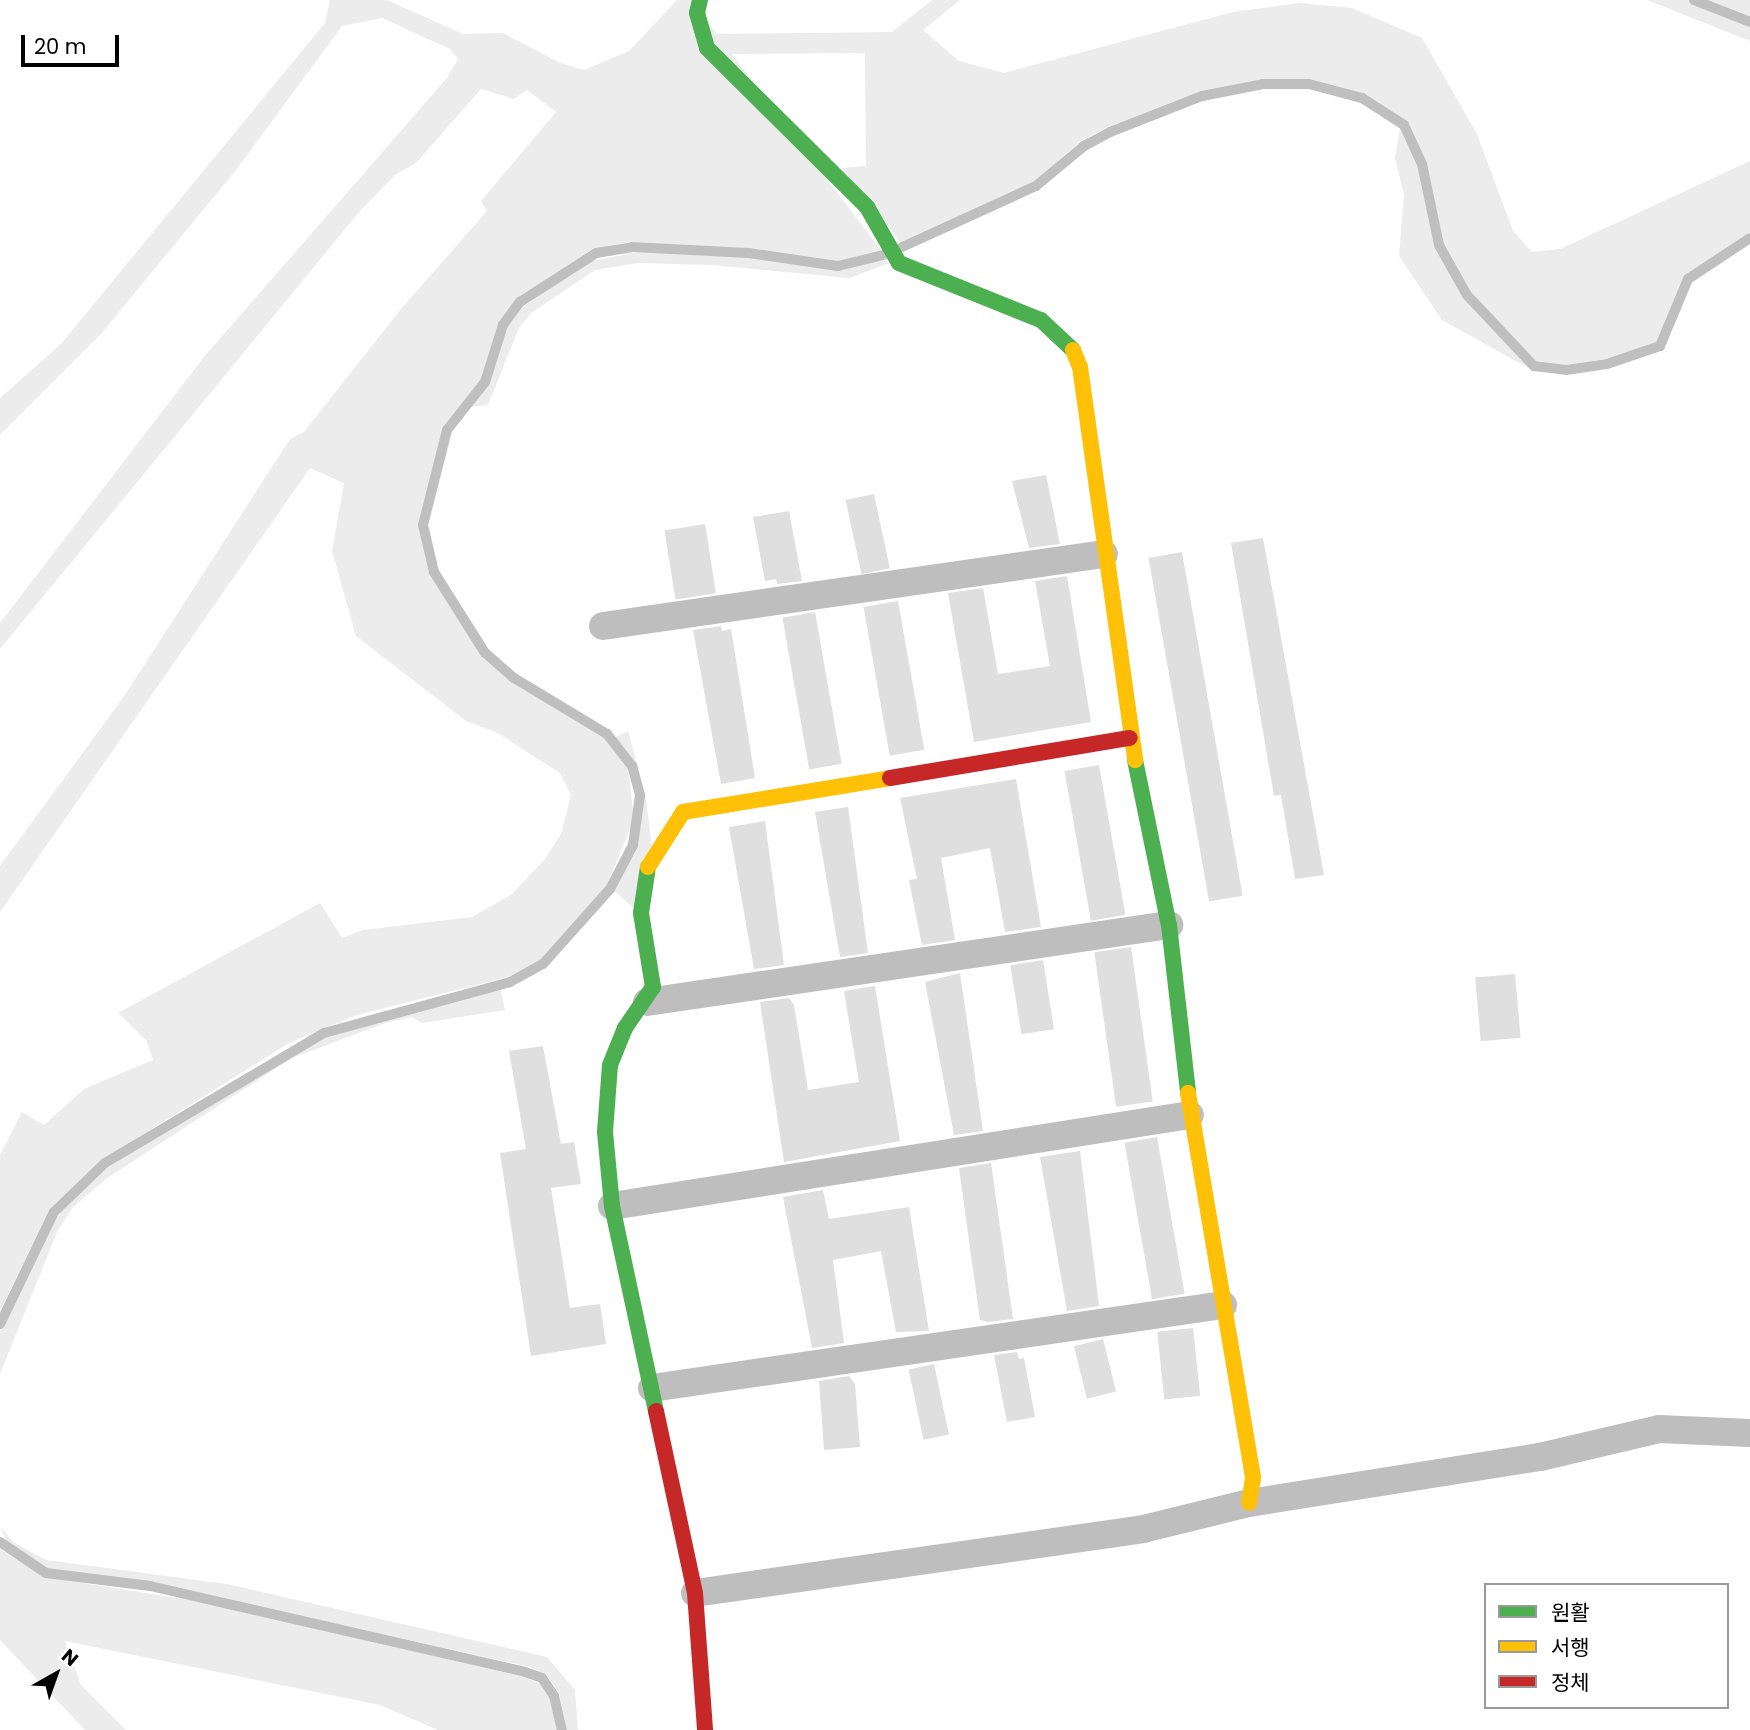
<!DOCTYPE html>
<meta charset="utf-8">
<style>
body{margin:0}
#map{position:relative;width:1750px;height:1730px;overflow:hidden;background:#fff;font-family:Poppins,"Noto Sans KR",sans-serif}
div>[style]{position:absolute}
.green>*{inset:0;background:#ececec}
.stream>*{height:10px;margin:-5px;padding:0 5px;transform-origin:5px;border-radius:5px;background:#bfbfbf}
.building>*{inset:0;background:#dfdfdf;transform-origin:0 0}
.street>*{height:28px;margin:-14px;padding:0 14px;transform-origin:14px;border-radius:14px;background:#bebebe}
.fast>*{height:16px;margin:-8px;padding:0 8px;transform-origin:8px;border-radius:8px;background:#4caf50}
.slow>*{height:16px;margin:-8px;padding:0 8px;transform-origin:8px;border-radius:8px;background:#ffc107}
.jam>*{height:16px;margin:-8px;padding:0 8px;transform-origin:8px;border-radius:8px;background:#c62828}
span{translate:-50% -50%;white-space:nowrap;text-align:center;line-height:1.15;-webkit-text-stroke:5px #fff;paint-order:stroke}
.legend{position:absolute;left:1484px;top:1583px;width:245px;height:126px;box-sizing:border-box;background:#fff;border:2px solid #999;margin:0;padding:9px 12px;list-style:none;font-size:21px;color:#000}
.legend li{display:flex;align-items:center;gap:14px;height:35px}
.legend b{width:35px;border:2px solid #999}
.north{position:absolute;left:21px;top:1639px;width:70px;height:70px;-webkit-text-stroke:5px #fff;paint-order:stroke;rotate:40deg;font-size:19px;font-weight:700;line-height:28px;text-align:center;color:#000}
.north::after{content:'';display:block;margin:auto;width:24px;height:32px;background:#000;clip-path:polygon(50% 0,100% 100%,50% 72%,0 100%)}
.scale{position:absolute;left:21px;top:35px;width:98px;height:32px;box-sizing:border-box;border:4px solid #000;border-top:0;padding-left:9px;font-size:21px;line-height:24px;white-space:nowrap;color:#000;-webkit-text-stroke:5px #fff;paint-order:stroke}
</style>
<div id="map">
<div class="green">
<div style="clip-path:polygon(330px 0,387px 0,463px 34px,503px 33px,560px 63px,584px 70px,629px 51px,677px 0,691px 0,881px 250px,839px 261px,749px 248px,632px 242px,594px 248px,517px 298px,499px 323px,481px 379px,443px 428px,418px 525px,429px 573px,482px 657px,512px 682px,603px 737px,628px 768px,634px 819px,606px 887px,540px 960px,508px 977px,357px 1015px,289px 1043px,102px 1160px,50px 1209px,0 1311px,0 1155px,22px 1112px,44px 1125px,84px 1089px,153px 1060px,146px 1040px,118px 1013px,320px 903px,342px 938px,363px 930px,472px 917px,512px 894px,545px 859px,561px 834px,571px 795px,560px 773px,496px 732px,466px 721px,356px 636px,332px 551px,344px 483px,310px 468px,0 912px,0 866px,125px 695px,290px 439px,304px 432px,401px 309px,487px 211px,481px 201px,556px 112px,527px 90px,514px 99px,481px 89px,416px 163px,395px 175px,359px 212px,0 649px,0 623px,204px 357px,447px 78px,458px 59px,450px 49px,382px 18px,342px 26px,236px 170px,100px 335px,0 435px,0 398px,61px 344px,325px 23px)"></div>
<div style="clip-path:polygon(932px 0,960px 0,923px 30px,959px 61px,1004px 73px,1233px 12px,1299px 3px,1352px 8px,1422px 38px,1477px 134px,1513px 231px,1532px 252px,1560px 249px,1750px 161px,1750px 232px,1684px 276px,1671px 320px,1657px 343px,1606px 359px,1565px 365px,1536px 361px,1471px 292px,1444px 243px,1426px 163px,1408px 122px,1364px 94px,1309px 79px,1262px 80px,1201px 91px,1108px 127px,1081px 141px,1034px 182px,900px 242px,842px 168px,866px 166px,865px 53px,724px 54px,707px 34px,892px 32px)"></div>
<div style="clip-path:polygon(1647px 0,1688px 0,1750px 25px,1750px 41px)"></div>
<div style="clip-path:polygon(1703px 0,1750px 0,1750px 18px,1732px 14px)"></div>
<div style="clip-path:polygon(1400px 128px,1418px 166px,1435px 246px,1463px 298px,1532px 370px,1442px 320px,1399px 256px,1404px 195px,1395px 158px)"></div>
<div style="clip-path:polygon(645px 251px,751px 256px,839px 268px,878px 260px,892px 262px,850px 278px,711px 265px,638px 263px,595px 270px,531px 313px,519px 328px,488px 405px,469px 407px,488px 383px,507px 327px,520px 309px,590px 261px)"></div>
<div style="clip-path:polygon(628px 731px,646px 798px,652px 849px,635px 909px,613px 890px,641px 826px,641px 790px,632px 763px,614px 738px)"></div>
<div style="clip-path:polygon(500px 987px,505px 1010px,422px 1023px,412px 1017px,385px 1023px,292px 1058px,107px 1178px,72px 1208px,57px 1232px,0 1374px,0 1331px,35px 1246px,84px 1183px,293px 1049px,359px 1022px)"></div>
<div style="clip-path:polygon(0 1526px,13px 1542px,46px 1560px,227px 1584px,547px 1657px,575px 1690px,578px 1730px,567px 1730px,559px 1693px,547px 1675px,530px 1667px,175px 1588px,46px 1569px,9px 1546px)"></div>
<div style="clip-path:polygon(0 1549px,45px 1577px,215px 1604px,524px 1677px,539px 1683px,550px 1698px,557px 1730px,438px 1730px,380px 1705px,65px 1641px,81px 1685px,126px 1730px,85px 1730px,0 1640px)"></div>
</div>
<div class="stream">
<div style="left:1694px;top:0;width:60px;rotate:21.4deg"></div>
<div style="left:902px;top:247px;width:147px;rotate:-24.5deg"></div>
<div style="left:1036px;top:186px;width:62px;rotate:-39.8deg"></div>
<div style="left:1084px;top:146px;width:30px;rotate:-28deg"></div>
<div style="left:1110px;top:132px;width:99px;rotate:-21.4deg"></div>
<div style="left:1202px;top:96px;width:62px;rotate:-11.1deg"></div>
<div style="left:1263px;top:84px;width:46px"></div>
<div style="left:1309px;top:84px;width:55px;rotate:14.8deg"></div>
<div style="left:1362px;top:98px;width:50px;rotate:32.7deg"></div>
<div style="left:1404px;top:125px;width:43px;rotate:65.2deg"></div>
<div style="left:1422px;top:164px;width:83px;rotate:78.1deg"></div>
<div style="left:1439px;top:245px;width:57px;rotate:60.8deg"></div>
<div style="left:1467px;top:295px;width:98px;rotate:46.7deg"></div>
<div style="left:1534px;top:366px;width:32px;rotate:7deg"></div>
<div style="left:1566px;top:370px;width:41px;rotate:-8.3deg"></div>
<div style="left:1607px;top:364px;width:56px;rotate:-18.8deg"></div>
<div style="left:1660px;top:346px;width:73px;rotate:-67.3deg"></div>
<div style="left:1688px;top:279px;width:74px;rotate:-33.5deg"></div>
<div style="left:0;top:1324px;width:124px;rotate:-64.3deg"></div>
<div style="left:54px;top:1212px;width:71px;rotate:-43.9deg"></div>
<div style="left:105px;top:1163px;width:255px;rotate:-30.7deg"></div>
<div style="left:324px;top:1033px;width:193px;rotate:-15.3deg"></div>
<div style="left:510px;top:982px;width:38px;rotate:-29deg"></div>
<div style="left:543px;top:964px;width:101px;rotate:-48.2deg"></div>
<div style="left:610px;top:889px;width:50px;rotate:-62.4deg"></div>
<div style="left:633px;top:845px;width:50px;rotate:-82deg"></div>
<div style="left:640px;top:795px;width:30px;rotate:-105deg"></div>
<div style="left:632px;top:766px;width:41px;rotate:-128deg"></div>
<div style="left:607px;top:734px;width:109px;rotate:-148.9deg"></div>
<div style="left:514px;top:678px;width:38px;rotate:-139deg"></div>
<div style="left:485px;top:653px;width:96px;rotate:-122.2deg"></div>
<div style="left:434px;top:572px;width:48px;rotate:-103.2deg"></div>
<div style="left:423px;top:525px;width:98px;rotate:-75.8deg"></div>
<div style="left:447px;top:430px;width:61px;rotate:-51.6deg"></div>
<div style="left:485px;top:382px;width:60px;rotate:-72.5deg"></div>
<div style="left:503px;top:325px;width:29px;rotate:-54deg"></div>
<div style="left:520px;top:302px;width:90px;rotate:-32.8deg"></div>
<div style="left:596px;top:253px;width:36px;rotate:-9deg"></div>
<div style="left:632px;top:247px;width:117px;rotate:2.9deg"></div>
<div style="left:749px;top:253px;width:90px;rotate:8.3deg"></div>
<div style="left:838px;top:266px;width:46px;rotate:-13.7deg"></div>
<div style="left:0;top:1542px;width:55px;rotate:34deg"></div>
<div style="left:46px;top:1573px;width:105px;rotate:7.1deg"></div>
<div style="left:150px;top:1586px;width:385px;rotate:12.9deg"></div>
<div style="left:525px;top:1672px;width:18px;rotate:19deg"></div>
<div style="left:542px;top:1678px;width:22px;rotate:56deg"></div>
<div style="left:554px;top:1696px;width:35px;rotate:77deg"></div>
</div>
<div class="building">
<div style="clip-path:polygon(1046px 475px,1060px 544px,1029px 548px,1012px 481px)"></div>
<div style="left:874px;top:494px;width:76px;height:29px;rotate:78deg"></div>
<div style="clip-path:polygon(789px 511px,802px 581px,777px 584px,776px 579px,765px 581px,753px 517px)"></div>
<div style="left:705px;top:524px;width:70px;height:41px;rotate:81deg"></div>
<div style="clip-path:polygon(1263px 538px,1324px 875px,1295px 879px,1281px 795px,1274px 796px,1231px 543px)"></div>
<div style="left:1182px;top:552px;width:349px;height:34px;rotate:80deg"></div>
<div style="clip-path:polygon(1067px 576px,1091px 722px,974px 742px,948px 593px,983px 588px,998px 674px,1050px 666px,1035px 581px)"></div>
<div style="left:898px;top:601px;width:151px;height:35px;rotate:80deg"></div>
<div style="left:815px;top:612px;width:154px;height:33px;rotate:80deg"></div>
<div style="clip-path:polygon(721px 626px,722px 631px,731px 629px,755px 778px,721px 784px,693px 630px)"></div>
<div style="left:1099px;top:765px;width:152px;height:35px;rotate:80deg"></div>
<div style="clip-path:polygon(1016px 779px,1041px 927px,1005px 932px,990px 848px,941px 858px,955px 940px,922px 945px,909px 880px,917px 879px,900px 798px)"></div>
<div style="clip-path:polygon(848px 807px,868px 953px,840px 957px,815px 812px)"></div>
<div style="clip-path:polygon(765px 821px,784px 965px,754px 969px,729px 827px)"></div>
<div style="left:1131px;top:947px;width:156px;height:37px;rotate:82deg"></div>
<div style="left:1043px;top:960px;width:70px;height:33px;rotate:81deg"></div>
<div style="clip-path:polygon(960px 973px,983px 1131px,954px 1135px,925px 982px)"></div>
<div style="left:1515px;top:974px;width:64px;height:40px;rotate:85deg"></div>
<div style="clip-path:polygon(875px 986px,900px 1141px,784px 1162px,760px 1002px,789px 998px,794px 1005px,808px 1090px,859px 1082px,844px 991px)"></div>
<div style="clip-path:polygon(543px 1046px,561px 1144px,574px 1142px,581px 1184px,551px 1188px,570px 1308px,600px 1304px,606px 1344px,531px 1356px,500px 1153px,526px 1149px,509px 1051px)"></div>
<div style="left:1157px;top:1137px;width:159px;height:33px;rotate:80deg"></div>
<div style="clip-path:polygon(1080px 1151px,1099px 1306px,1067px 1311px,1040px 1157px)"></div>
<div style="clip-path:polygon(991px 1163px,1013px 1319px,988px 1322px,980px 1320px,959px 1168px)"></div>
<div style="clip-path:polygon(823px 1190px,829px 1219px,909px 1207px,929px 1331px,896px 1332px,881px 1251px,833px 1260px,844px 1343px,812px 1348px,783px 1197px)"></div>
<div style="left:1193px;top:1328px;width:68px;height:36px;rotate:84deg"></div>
<div style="left:1103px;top:1339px;width:54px;height:30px;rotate:76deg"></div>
<div style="clip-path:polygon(1017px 1352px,1019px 1359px,1024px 1358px,1035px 1417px,1007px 1422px,994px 1355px)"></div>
<div style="left:934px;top:1364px;width:72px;height:26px;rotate:78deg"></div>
<div style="clip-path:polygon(849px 1376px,855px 1384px,860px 1447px,824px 1450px,819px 1381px)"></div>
</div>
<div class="street">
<div style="left:603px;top:626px;width:506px;rotate:-8.18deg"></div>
<div style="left:647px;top:1002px;width:528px;rotate:-8.39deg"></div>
<div style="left:612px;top:1206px;width:585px;rotate:-8.95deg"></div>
<div style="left:652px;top:1388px;width:577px;rotate:-8.27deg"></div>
<div style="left:695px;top:1593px;width:453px;rotate:-8.1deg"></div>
<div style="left:1143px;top:1529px;width:109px;rotate:-13.8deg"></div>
<div style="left:1249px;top:1503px;width:295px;rotate:-9deg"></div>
<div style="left:1540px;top:1457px;width:122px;rotate:-13.2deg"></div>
<div style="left:1659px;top:1429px;width:91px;rotate:2.5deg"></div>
</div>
<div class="fast">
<div style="left:700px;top:0;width:13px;rotate:103deg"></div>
<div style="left:697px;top:13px;width:36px;rotate:74deg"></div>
<div style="left:707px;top:48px;width:226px;rotate:44.8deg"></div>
<div style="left:867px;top:207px;width:64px;rotate:60.3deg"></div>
<div style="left:899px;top:263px;width:153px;rotate:21.9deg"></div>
<div style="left:1041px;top:320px;width:44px;rotate:43.2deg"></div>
<div style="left:1135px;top:760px;width:168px;rotate:78.4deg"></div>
<div style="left:1169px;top:925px;width:169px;rotate:83.5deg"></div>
<div style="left:648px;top:867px;width:47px;rotate:98.7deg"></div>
<div style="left:641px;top:913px;width:75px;rotate:80.8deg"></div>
<div style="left:653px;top:987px;width:50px;rotate:124.3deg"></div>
<div style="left:625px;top:1028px;width:40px;rotate:112deg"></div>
<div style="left:610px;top:1065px;width:67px;rotate:94.3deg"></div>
<div style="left:605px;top:1132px;width:74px;rotate:84.6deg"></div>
<div style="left:612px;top:1206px;width:210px;rotate:77.9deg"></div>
</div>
<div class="slow">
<div style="left:1073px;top:350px;width:18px;rotate:68deg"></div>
<div style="left:1080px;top:367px;width:397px;rotate:82deg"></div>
<div style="left:648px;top:867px;width:65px;rotate:-57.5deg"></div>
<div style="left:683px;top:812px;width:210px;rotate:-9.3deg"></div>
<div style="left:1188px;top:1093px;width:390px;rotate:80.4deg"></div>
<div style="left:1253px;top:1478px;width:25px;rotate:99deg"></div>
</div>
<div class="jam">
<div style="left:890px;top:778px;width:243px;rotate:-9.5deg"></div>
<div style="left:656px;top:1411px;width:186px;rotate:77.9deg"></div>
<div style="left:695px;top:1593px;width:137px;rotate:85.8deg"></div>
</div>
<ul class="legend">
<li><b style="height:9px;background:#4caf50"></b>원활</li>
<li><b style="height:9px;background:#ffc107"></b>서행</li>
<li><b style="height:9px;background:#c62828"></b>정체</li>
</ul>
<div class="north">N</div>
<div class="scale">20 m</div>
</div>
